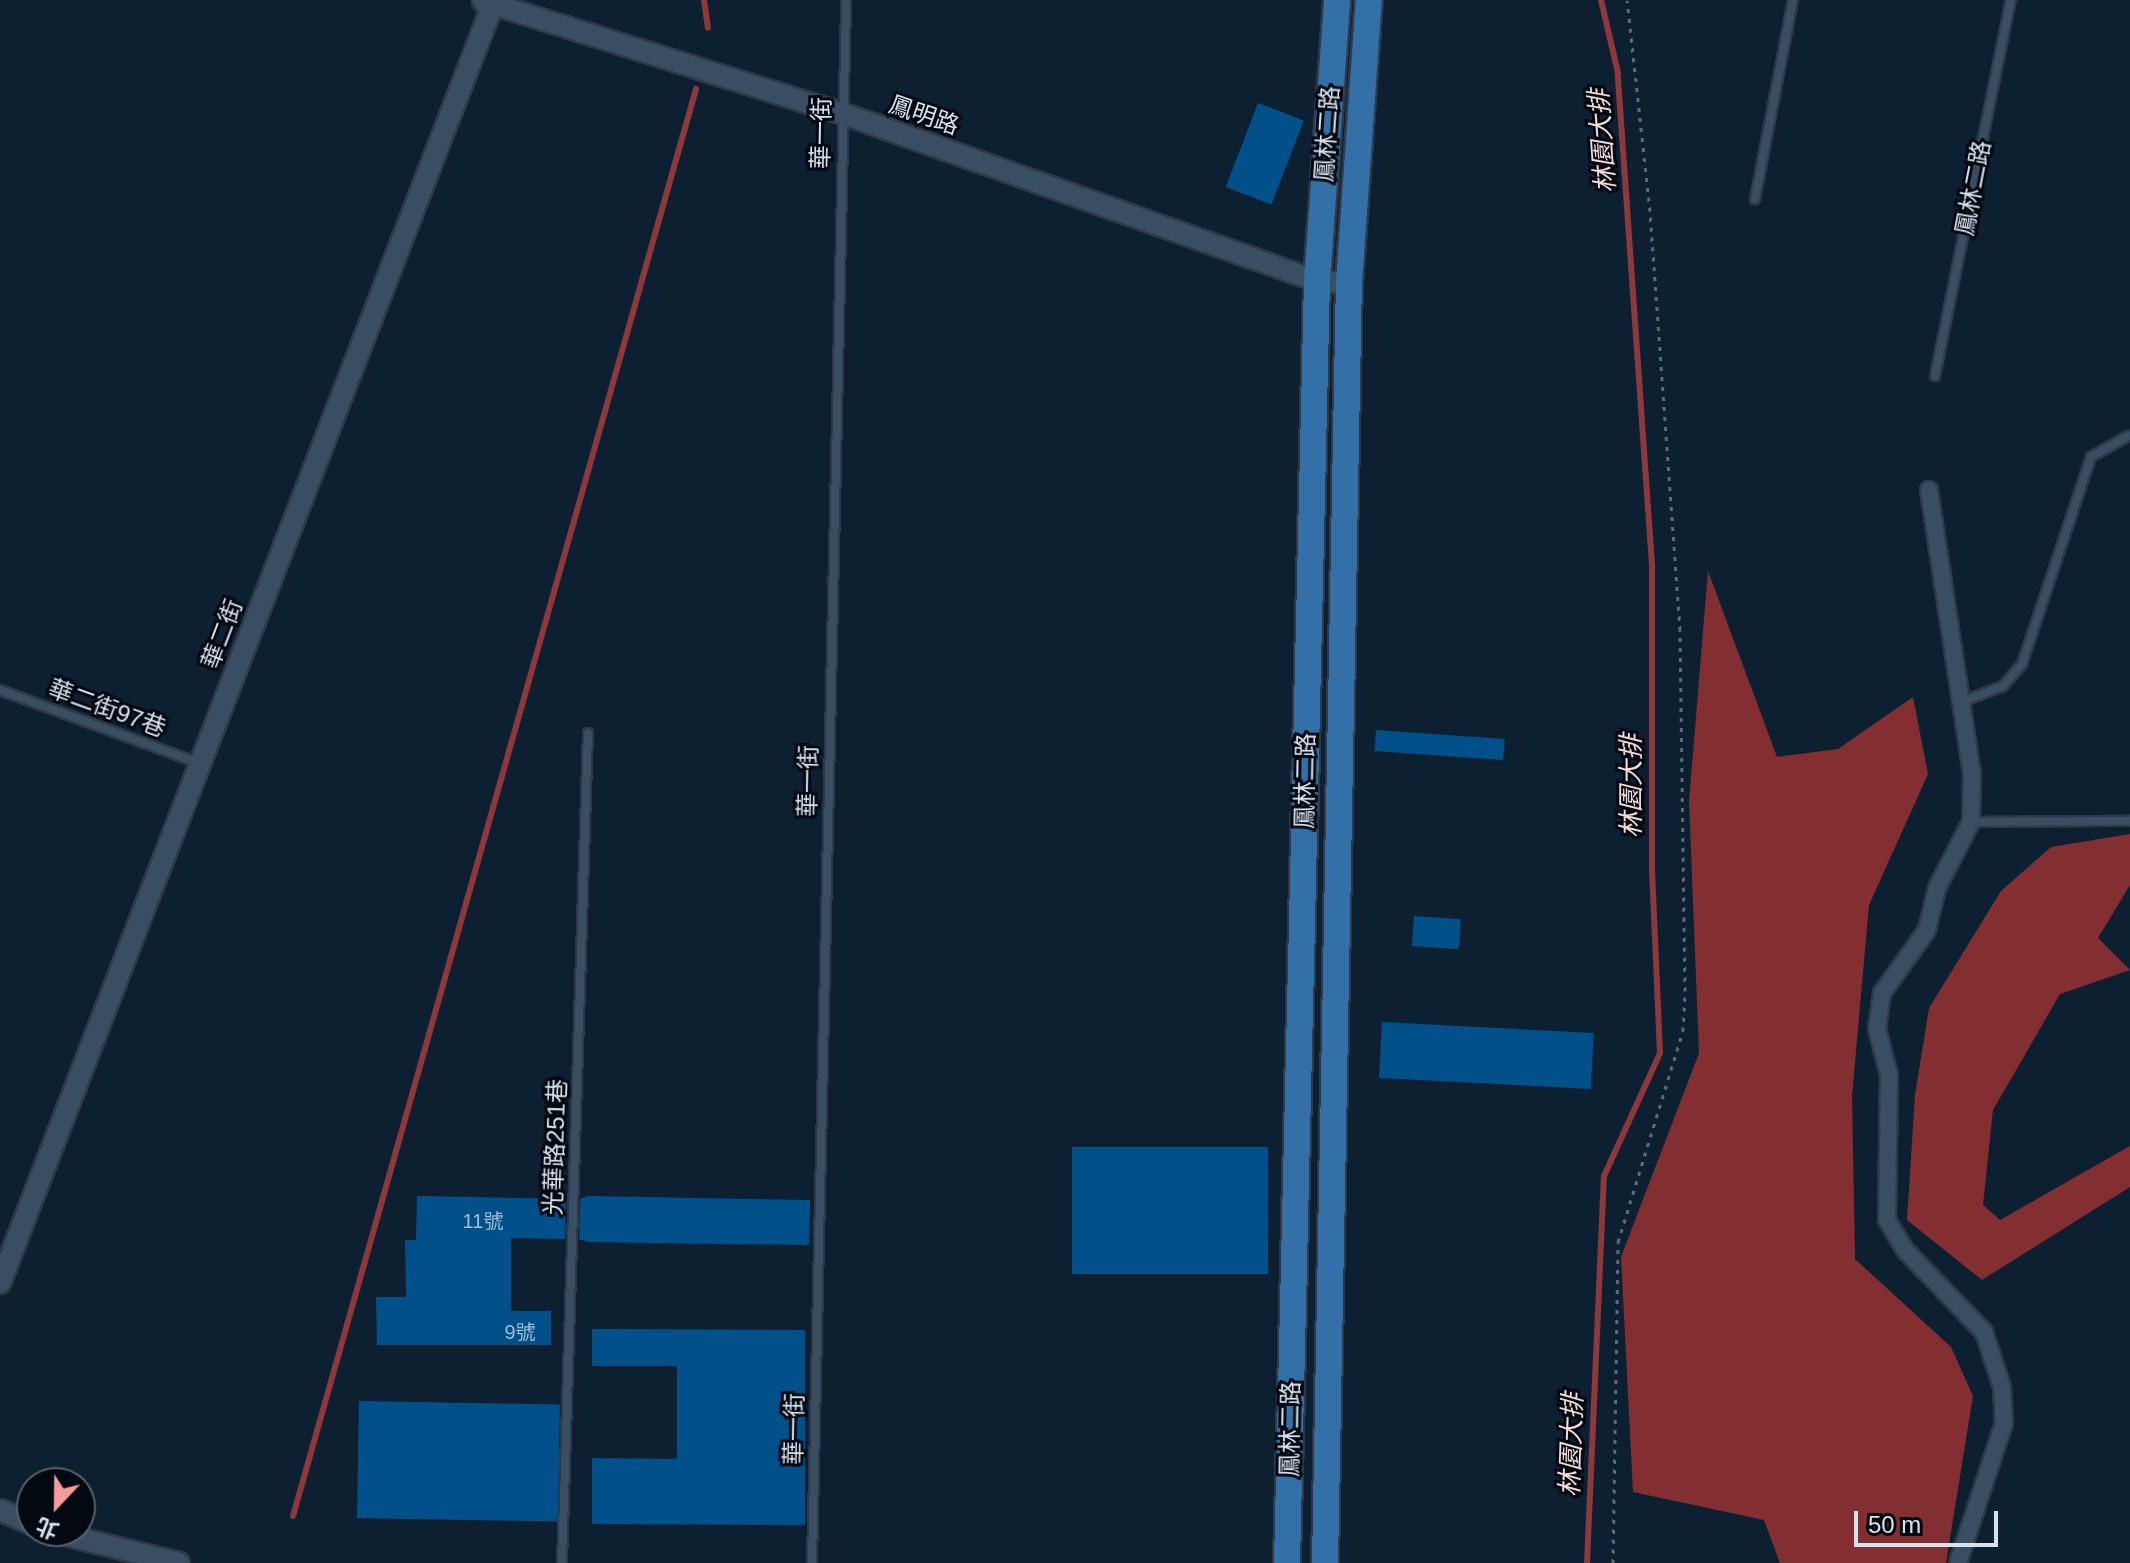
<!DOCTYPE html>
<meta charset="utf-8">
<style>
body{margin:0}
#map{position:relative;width:2130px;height:1563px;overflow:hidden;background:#0d2032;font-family:Arial,"Noto Sans TC",sans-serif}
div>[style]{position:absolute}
.forest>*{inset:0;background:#832f32}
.stream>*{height:6px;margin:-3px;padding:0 3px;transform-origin:3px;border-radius:3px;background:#8d383a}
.building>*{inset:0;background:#02508a;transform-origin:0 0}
.path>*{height:3px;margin-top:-1.5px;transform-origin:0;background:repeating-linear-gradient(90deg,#5b6b7c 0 4px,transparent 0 10px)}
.roads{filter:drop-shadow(2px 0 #2f3948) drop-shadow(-2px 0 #2f3948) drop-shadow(0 2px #2f3948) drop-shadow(0 -2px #2f3948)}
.service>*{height:8px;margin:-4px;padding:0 4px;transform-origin:4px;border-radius:4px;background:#3a4e63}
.minor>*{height:16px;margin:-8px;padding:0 8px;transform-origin:8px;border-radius:8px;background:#3a4e63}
.tertiary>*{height:20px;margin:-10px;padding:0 10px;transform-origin:10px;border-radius:10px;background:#3a4e63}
.primary>*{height:26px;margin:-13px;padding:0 13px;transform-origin:13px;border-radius:13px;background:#3370a7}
span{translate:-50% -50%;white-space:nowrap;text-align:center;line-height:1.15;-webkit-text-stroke:6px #030911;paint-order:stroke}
.number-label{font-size:20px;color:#a1bed6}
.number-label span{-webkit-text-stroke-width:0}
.street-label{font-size:24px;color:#d6e2ef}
.water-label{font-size:26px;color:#f4dad8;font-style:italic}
.north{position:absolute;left:16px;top:1467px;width:80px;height:80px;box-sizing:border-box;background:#030911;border:2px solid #57606a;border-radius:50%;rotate:202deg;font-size:22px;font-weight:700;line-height:32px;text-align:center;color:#d6e2ef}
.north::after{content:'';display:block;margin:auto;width:28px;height:36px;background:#f59b99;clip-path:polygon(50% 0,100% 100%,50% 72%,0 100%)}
.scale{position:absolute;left:1854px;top:1511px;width:144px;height:36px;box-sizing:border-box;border:4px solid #d6e2ef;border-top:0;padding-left:10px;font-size:24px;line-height:28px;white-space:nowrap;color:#d6e2ef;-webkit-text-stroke:6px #030911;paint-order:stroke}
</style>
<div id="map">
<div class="forest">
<div style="clip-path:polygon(1708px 571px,1777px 757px,1838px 749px,1913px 697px,1928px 774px,1869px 905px,1852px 1096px,1855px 1259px,1951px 1347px,1973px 1396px,1946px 1563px,1780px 1563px,1764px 1520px,1633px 1492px,1621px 1257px,1699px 1053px,1689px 801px)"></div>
<div style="clip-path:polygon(2130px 834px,2130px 885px,2098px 938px,2130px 970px,2060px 994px,1993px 1110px,1983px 1205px,2000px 1220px,2130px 1146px,2130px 1187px,1982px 1280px,1907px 1220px,1915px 1095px,1929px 1008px,2001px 891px,2051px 847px)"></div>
</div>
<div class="stream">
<div style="left:704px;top:0;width:28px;rotate:82deg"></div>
<div style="left:293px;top:1516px;width:1483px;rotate:-74.23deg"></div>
<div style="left:1587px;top:1563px;width:387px;rotate:-87.5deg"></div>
<div style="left:1604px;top:1176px;width:135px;rotate:-65.5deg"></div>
<div style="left:1660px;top:1053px;width:184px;rotate:-92.5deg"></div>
<div style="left:1652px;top:869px;width:304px;rotate:-90deg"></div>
<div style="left:1652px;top:565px;width:493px;rotate:-94deg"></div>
<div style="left:1618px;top:73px;width:75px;rotate:-103.1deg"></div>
</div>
<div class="building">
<div style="left:1258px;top:103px;width:49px;height:90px;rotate:21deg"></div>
<div style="left:1376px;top:730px;width:129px;height:21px;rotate:4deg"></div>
<div style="left:1414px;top:916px;width:47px;height:30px;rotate:4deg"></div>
<div style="left:1382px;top:1022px;width:212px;height:56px;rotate:3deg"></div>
<div style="left:1072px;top:1147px;width:196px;height:127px"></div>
<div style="clip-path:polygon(417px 1196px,566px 1199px,565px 1239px,511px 1238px,511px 1311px,551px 1311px,551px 1345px,377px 1345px,376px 1297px,406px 1297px,405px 1240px,416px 1240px)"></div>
<div style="clip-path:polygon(588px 1196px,810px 1200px,809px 1245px,588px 1242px,579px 1239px,580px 1199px)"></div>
<div style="clip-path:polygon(592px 1329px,805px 1330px,805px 1525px,592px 1524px,592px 1458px,677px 1459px,677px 1366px,592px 1366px)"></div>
<div style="left:359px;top:1401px;width:201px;height:117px;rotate:1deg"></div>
</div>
<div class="path">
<div style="left:1613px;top:1563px;width:321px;rotate:-89.1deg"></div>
<div style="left:1618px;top:1242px;width:221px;rotate:-72.9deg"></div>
<div style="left:1683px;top:1031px;width:40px;rotate:-87.1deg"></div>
<div style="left:1685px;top:991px;width:361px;rotate:-90.8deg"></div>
<div style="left:1680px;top:630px;width:420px;rotate:-94.1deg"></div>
<div style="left:1650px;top:211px;width:212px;rotate:-96.2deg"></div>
</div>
<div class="roads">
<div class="service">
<div style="left:1755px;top:199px;width:203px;rotate:-79.2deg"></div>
<div style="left:1935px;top:376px;width:384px;rotate:-78.6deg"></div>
<div style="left:0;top:690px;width:211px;rotate:20.2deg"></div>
<div style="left:1961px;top:702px;width:45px;rotate:-20.9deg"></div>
<div style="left:2003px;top:686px;width:29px;rotate:-49deg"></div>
<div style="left:2022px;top:664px;width:218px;rotate:-71.6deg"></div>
<div style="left:2091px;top:457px;width:43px;rotate:-29.6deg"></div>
<div style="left:1971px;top:822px;width:159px;rotate:-0.4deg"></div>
<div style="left:562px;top:1563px;width:830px;rotate:-88.21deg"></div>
<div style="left:812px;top:1563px;width:1563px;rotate:-88.75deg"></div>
</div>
<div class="minor">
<div style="left:1929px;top:490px;width:286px;rotate:81.4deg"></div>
<div style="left:1972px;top:773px;width:49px;rotate:91.2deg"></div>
<div style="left:1971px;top:822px;width:74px;rotate:117.3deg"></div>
<div style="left:1937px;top:888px;width:43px;rotate:103.4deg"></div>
<div style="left:1927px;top:930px;width:77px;rotate:125.5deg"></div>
<div style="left:1882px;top:993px;width:36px;rotate:98deg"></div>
<div style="left:1877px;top:1029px;width:48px;rotate:75.4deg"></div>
<div style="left:1889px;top:1075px;width:145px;rotate:90.8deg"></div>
<div style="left:1887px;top:1220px;width:35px;rotate:59deg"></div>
<div style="left:1905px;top:1250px;width:114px;rotate:46.1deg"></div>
<div style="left:1984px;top:1332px;width:58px;rotate:71.9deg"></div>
<div style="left:2002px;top:1387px;width:36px;rotate:87deg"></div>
<div style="left:2004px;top:1423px;width:147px;rotate:108.2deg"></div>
</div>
<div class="tertiary">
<div style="left:483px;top:1px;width:375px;rotate:17.4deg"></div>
<div style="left:841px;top:113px;width:505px;rotate:19.44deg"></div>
<div style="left:1317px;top:281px;width:32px;rotate:4deg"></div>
<div style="left:0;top:1283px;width:1371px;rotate:-68.92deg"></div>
<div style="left:0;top:1510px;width:35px;rotate:24deg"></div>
<div style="left:49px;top:1531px;width:134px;rotate:13.8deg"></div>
</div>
<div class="primary">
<div style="left:1287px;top:1563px;width:1282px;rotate:-88.66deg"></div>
<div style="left:1317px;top:281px;width:282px;rotate:-85.9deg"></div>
<div style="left:1325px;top:1563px;width:1280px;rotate:-88.93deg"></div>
<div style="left:1349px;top:283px;width:284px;rotate:-86deg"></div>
</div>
</div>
<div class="number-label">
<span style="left:483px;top:1221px">11號</span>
<span style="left:520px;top:1332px">9號</span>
</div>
<div class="street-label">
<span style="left:924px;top:115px;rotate:19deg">鳳明路</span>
<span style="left:821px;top:133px;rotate:-89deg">華一街</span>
<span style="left:1327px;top:134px;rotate:-86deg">鳳林二路</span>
<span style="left:1973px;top:188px;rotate:-79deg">鳳林二路</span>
<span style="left:222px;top:634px;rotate:-69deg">華二街</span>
<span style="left:107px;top:708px;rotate:20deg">華二街97巷</span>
<span style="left:808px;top:781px;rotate:-89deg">華一街</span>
<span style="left:1305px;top:781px;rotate:-89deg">鳳林二路</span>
<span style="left:555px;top:1147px;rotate:-88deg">光華路251巷</span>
<span style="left:794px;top:1429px;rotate:-89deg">華一街</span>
<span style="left:1290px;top:1429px;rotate:-89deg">鳳林二路</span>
</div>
<div class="water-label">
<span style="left:1603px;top:141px;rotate:-94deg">林園大排</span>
<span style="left:1632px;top:786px;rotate:-90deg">林園大排</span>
<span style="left:1572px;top:1445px;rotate:-88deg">林園大排</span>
</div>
<div class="north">北</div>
<div class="scale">50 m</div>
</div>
